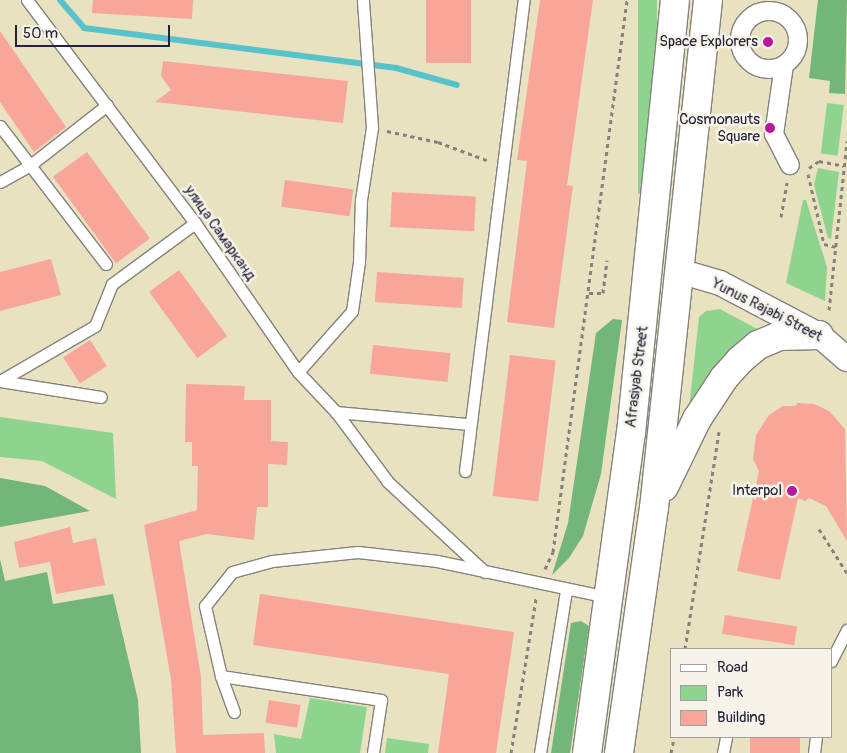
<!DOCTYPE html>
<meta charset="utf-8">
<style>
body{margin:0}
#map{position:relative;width:847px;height:753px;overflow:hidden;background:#e8e2c0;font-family:Pangolin,sans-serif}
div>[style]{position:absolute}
.green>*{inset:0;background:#8fd48e;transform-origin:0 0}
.forest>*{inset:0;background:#73b679}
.stream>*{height:6px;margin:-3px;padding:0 3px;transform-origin:3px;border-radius:3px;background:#56c3cb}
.building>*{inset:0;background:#f8a59a;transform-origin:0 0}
.path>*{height:3px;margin-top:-1.5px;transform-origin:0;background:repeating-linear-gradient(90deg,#85827e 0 4px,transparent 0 8px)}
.roads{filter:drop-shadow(1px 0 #85827e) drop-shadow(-1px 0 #85827e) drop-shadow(0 1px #85827e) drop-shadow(0 -1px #85827e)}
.service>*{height:11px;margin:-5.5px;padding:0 5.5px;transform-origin:5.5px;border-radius:5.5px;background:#fff}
.pedestrian>*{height:18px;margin:-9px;padding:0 9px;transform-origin:9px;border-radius:9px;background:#fff}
.pedestrian>.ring{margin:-9px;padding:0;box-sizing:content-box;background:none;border:18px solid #fff;border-radius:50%}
.minor>*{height:24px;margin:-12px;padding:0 12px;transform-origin:12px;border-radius:12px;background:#fff}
.primary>*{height:28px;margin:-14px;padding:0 14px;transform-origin:14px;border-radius:14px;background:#fff}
.dots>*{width:14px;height:14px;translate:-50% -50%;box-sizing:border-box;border:2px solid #f7f3e8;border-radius:50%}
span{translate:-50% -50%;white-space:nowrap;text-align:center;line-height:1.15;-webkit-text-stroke:5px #f7f3e8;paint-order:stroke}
.poi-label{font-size:15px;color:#22223b}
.right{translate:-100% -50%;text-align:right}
.street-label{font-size:15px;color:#22223b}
.legend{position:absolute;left:670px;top:648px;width:162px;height:90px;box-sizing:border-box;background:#f7f3e8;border:1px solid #a29fa3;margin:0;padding:6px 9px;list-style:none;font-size:15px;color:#22223b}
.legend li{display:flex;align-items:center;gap:10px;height:25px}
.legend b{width:25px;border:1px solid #a29fa3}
.scale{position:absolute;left:15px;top:25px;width:155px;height:22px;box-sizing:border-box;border:2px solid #22223b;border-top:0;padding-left:6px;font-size:15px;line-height:18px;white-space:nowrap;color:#22223b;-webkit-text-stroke:4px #f7f3e8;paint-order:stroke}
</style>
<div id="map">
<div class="green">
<div style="left:638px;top:0;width:19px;height:194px"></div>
<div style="left:827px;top:103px;width:17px;height:51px;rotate:7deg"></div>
<div style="clip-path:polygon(818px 168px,839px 172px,831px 239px,828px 238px,814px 185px)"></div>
<div style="clip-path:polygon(803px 200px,806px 200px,827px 267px,825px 301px,786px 283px)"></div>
<div style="clip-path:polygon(720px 309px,759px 330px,688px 417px,699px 317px,706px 311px)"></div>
<div style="clip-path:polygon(0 417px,113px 433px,116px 499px,42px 461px,0 457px)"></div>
<div style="clip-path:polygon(310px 698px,367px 707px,360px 753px,276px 753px,274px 734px,301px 739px)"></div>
<div style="clip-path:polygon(387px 738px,429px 744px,428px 753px,385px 753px)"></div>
</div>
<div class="forest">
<div style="clip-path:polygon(818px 0,847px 0,845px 94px,829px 93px,830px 81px,809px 78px)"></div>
<div style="clip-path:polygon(613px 319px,622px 320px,601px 474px,583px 536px,569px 558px,552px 575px,568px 523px,596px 333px)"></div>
<div style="clip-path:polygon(0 478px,45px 486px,90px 511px,0 527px)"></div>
<div style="clip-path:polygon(0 559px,5px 581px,47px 572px,53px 604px,113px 594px,138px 700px,141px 753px,0 753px)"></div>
<div style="clip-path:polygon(581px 621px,589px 626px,570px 753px,551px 753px,571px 623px)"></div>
</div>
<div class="stream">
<div style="left:60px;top:0;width:37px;rotate:49deg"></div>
<div style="left:84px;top:28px;width:315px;rotate:7.3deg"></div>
<div style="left:396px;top:68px;width:63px;rotate:15.6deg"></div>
</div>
<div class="building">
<div style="clip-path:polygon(93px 0,193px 0,192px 19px,92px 13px)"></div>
<div style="left:426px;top:0;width:45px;height:63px"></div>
<div style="clip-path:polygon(540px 0,593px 0,567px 185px,573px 186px,554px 328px,507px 322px,527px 161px,517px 160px)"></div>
<div style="clip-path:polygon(0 31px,66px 127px,34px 152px,0 102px)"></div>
<div style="clip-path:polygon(163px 61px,348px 81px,343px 123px,155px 102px,171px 90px,161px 76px)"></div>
<div style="left:87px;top:152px;width:107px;height:42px;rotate:54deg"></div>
<div style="left:285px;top:180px;width:69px;height:27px;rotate:8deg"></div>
<div style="left:392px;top:192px;width:84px;height:35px;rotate:3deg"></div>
<div style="clip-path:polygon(51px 259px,61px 295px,0 311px,0 272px)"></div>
<div style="left:179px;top:270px;width:82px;height:37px;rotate:54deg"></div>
<div style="left:377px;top:272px;width:87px;height:30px;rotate:4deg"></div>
<div style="left:90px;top:340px;width:31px;height:32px;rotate:57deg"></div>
<div style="left:373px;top:345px;width:78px;height:29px;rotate:6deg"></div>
<div style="left:510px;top:355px;width:46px;height:142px;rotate:7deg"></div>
<div style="clip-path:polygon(186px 384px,245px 386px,244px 400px,271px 400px,271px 441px,288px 442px,287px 465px,268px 464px,268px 507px,257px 507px,254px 540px,207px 534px,179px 541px,201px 677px,203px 735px,264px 733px,265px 753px,176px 753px,171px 679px,144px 525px,197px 510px,198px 466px,192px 466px,192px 442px,185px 442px)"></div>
<div style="clip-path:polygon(798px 403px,814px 404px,829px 411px,845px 429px,847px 541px,826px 506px,809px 498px,805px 501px,798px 498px,780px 580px,737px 571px,759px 471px,753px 459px,756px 435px,769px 415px,783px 406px,795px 406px)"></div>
<div style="clip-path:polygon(70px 527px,73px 543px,96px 538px,105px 585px,56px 594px,50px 562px,19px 568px,14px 542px)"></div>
<div style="clip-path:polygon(260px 594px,514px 632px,496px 753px,438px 753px,449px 674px,253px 645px)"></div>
<div style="left:725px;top:615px;width:73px;height:19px;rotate:9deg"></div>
<div style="left:269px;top:700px;width:32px;height:23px;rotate:9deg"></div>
<div style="left:750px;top:737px;width:50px;height:16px"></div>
</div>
<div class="path">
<div style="left:387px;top:131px;width:52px;rotate:12.2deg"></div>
<div style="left:438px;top:142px;width:54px;rotate:20.4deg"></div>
<div style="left:809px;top:168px;width:12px;rotate:-35deg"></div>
<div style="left:819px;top:161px;width:25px;rotate:11deg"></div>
<div style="left:808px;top:174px;width:72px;rotate:77.1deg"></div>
<div style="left:824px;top:244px;width:12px;rotate:14deg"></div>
<div style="left:781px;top:217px;width:35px;rotate:-80deg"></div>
<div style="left:589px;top:293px;width:14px"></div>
<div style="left:603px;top:293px;width:33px;rotate:-83deg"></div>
<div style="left:829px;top:310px;width:170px;rotate:-83.9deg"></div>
<div style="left:819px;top:529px;width:52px;rotate:57.5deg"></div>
<div style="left:545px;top:569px;width:19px;rotate:-65deg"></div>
<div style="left:553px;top:552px;width:557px;rotate:-82.36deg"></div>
<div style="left:685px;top:649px;width:220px;rotate:-81.1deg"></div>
<div style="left:511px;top:753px;width:157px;rotate:-80.8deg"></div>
<div style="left:671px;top:753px;width:16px;rotate:-79deg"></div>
</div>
<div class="roads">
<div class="service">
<div style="left:27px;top:0;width:279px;rotate:53deg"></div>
<div style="left:195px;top:223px;width:181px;rotate:55.3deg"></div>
<div style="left:298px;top:372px;width:55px;rotate:46.5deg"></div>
<div style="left:336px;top:412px;width:87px;rotate:53.4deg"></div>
<div style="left:388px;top:482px;width:132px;rotate:42.9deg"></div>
<div style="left:0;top:126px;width:174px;rotate:52.5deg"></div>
<div style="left:0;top:182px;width:33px;rotate:-29deg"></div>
<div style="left:29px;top:166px;width:99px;rotate:-38deg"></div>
<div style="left:298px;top:372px;width:81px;rotate:-48.5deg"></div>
<div style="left:352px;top:311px;width:49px;rotate:-81.9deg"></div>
<div style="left:359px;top:262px;width:62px;rotate:-88.2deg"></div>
<div style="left:361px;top:200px;width:74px;rotate:-81.4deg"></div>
<div style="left:372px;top:127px;width:127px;rotate:-94.1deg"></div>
<div style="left:0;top:381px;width:110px;rotate:-30.1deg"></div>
<div style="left:95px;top:326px;width:45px;rotate:-68deg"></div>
<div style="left:112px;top:284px;width:103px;rotate:-36.3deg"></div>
<div style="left:0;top:381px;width:102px;rotate:9deg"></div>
<div style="left:336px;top:412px;width:134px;rotate:5.2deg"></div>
<div style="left:465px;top:471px;width:475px;rotate:-82.9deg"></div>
<div style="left:831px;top:661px;width:35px;rotate:-63deg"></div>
<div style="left:221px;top:676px;width:162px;rotate:8.5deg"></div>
<div style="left:381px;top:700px;width:54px;rotate:98.6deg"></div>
<div style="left:234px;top:712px;width:38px;rotate:-110deg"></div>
<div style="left:221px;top:676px;width:72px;rotate:-102.9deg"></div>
<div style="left:205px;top:606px;width:43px;rotate:-51.5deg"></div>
<div style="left:232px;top:572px;width:41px;rotate:-15.4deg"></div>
<div style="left:272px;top:561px;width:86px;rotate:-6deg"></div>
<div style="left:358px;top:552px;width:80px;rotate:6.5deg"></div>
<div style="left:437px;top:561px;width:175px;rotate:11.9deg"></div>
<div style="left:540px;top:753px;width:165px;rotate:-80.9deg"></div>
<div style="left:723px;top:753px;width:16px;rotate:-79deg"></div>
<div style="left:814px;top:753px;width:16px;rotate:-83deg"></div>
</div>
<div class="pedestrian">
<div class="ring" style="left:740px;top:11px;width:40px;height:40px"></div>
<div style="left:784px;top:65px;width:70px;rotate:98.2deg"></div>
<div style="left:774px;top:134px;width:35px;rotate:63deg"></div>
</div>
<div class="minor">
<div style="left:679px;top:271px;width:43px;rotate:16.3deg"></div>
<div style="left:720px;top:283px;width:112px;rotate:27.7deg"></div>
<div style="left:819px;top:335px;width:37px;rotate:41deg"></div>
</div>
<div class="primary">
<div style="left:664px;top:487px;width:76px;rotate:-64.1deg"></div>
<div style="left:697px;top:419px;width:49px;rotate:-56.6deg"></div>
<div style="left:724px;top:378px;width:24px;rotate:-48deg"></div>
<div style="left:740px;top:360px;width:23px;rotate:-40deg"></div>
<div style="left:758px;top:345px;width:23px;rotate:-23deg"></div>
<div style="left:779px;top:336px;width:40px;rotate:-1.4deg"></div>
<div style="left:587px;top:753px;width:323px;rotate:-82.2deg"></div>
<div style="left:631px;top:433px;width:435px;rotate:-84.2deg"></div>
<div style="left:619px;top:753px;width:247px;rotate:-81.9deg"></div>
<div style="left:654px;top:508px;width:511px;rotate:-83.93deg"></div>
</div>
</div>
<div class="dots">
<div style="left:768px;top:42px;background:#b5179e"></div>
<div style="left:770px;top:128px;background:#b5179e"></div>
<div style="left:792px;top:491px;background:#b5179e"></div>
</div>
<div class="poi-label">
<span class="right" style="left:758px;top:42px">Space Explorers</span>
<span class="right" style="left:760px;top:128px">Cosmonauts<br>Square</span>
<span class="right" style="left:782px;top:491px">Interpol</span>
</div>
<div class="street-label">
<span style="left:220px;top:233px;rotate:55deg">улица Самарканд</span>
<span style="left:767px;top:310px;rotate:27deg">Yunus Rajabi Street</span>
<span style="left:637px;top:377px;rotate:-83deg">Afrasiyab Street</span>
</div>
<ul class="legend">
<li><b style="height:6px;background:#fff"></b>Road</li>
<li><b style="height:14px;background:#8fd48e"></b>Park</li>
<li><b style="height:14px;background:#f8a59a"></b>Building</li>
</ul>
<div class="scale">50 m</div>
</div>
